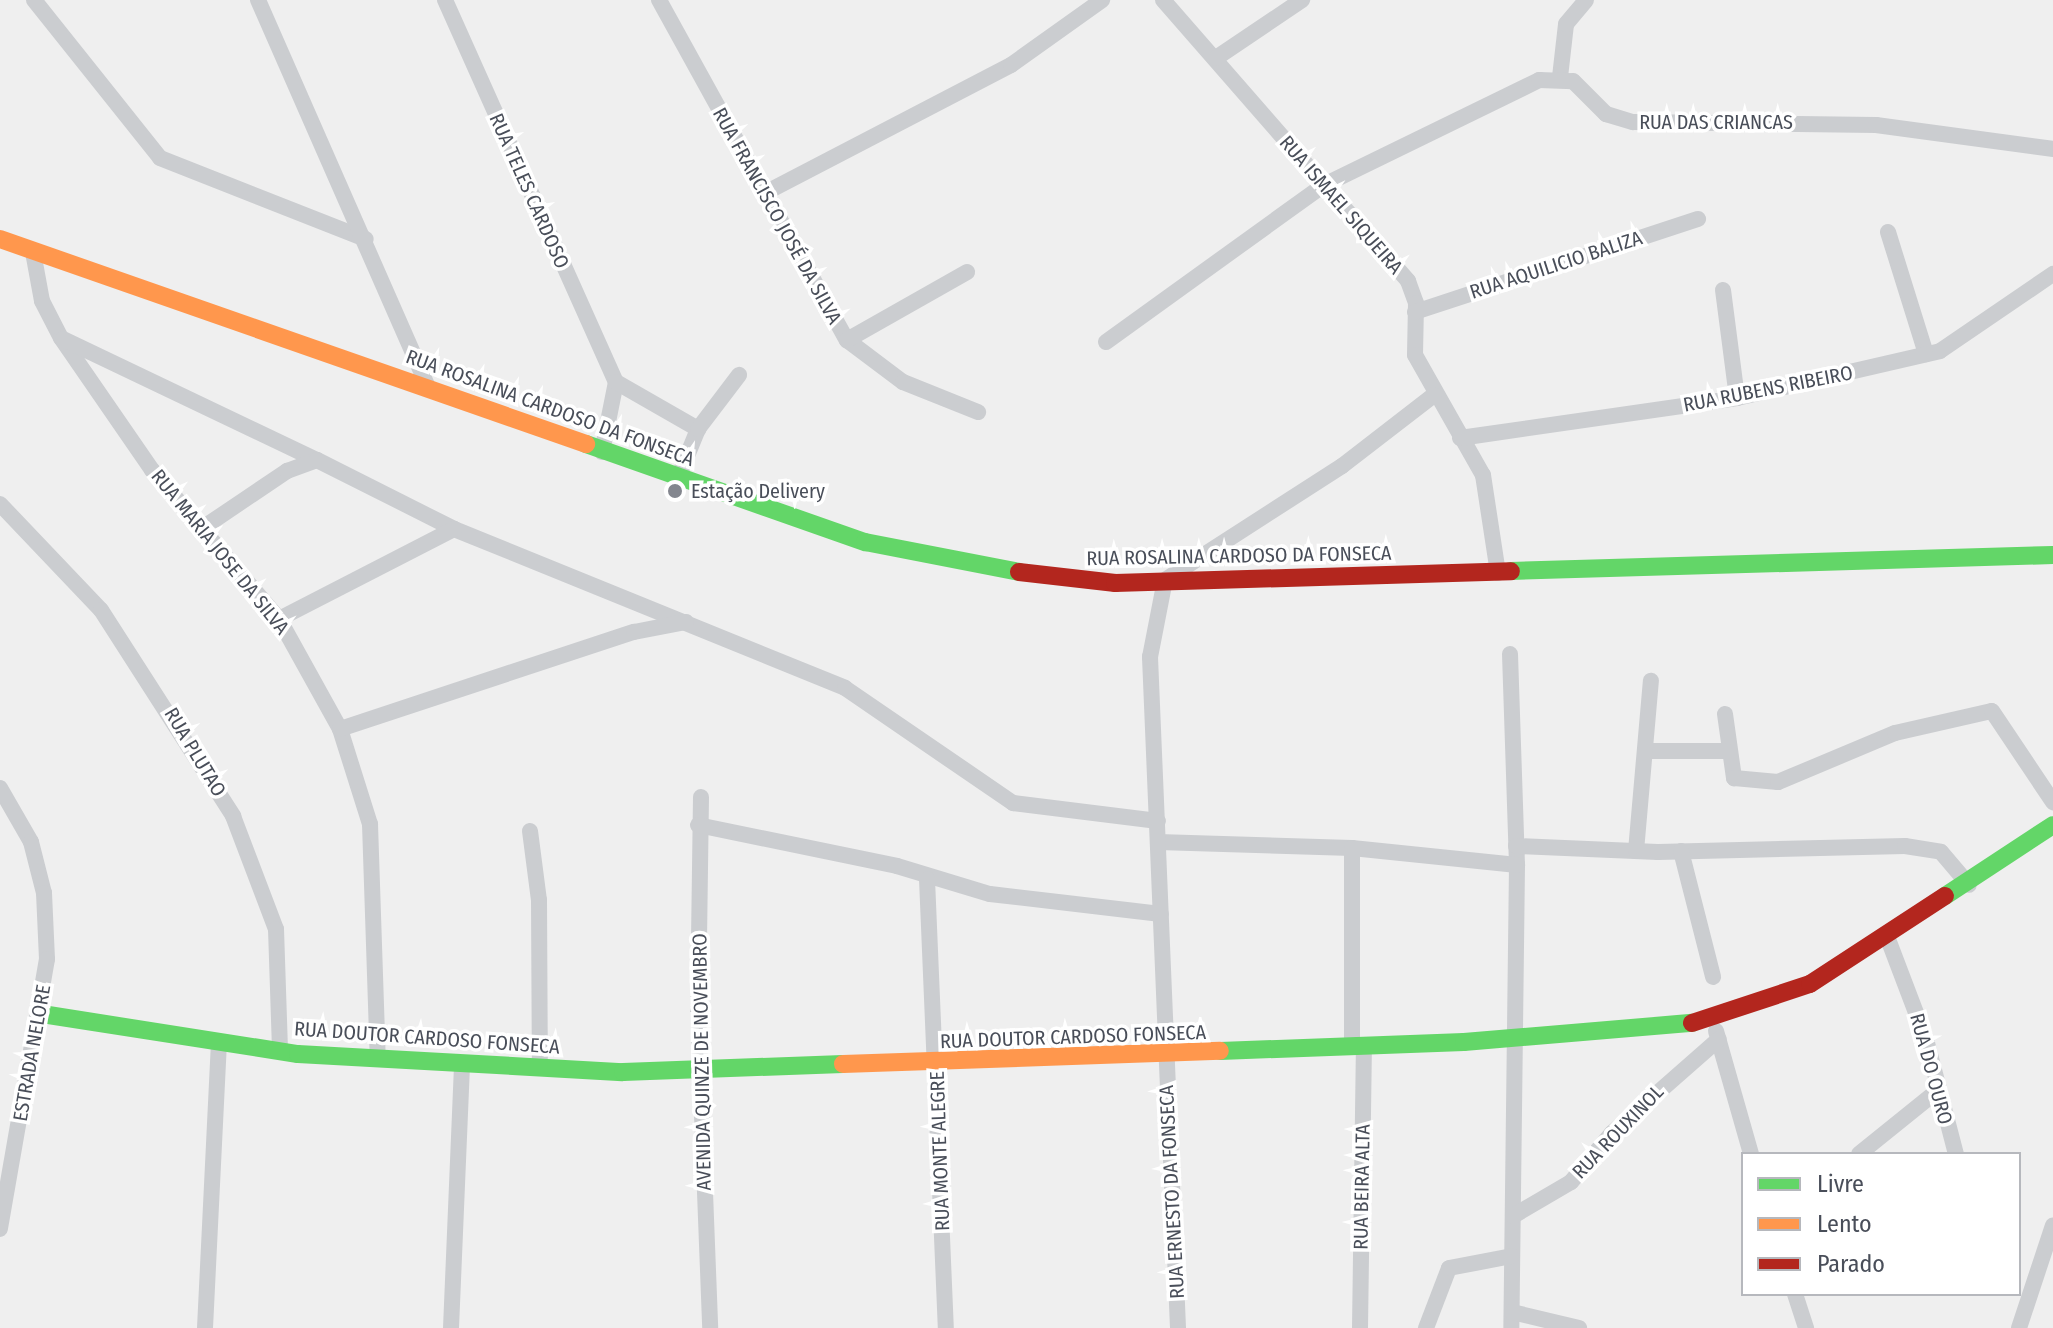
<!DOCTYPE html>
<meta charset="utf-8">
<style>
body{margin:0}
#map{position:relative;width:2053px;height:1328px;overflow:hidden;background:#efefef;font-family:"Fira Sans Condensed",sans-serif}
div>[style]{position:absolute}
.street>*{height:16px;margin:-8px;padding:0 8px;transform-origin:8px;border-radius:8px;background:#cbcdd0}
.fast>*{height:18px;margin:-9px;padding:0 9px;transform-origin:9px;border-radius:9px;background:#63d668}
.slow>*{height:18px;margin:-9px;padding:0 9px;transform-origin:9px;border-radius:9px;background:#ff974d}
.jam>*{height:18px;margin:-9px;padding:0 9px;transform-origin:9px;border-radius:9px;background:#b3261e}
.dots>*{width:22px;height:22px;translate:-50% -50%;box-sizing:border-box;border:4px solid #fff;border-radius:50%}
span{translate:-50% -50%;white-space:nowrap;text-align:center;line-height:1.15;-webkit-text-stroke:7px #fff;paint-order:stroke}
.street-label{font-size:20px;color:#494e59}
.poi-label{font-size:20px;color:#494e59}
.left{translate:0 -50%;text-align:left}
.legend{position:absolute;left:1741px;top:1152px;width:280px;height:144px;box-sizing:border-box;background:#fff;border:2px solid #b6b8bd;margin:0;padding:10px 14px;list-style:none;font-size:24px;color:#494e59}
.legend li{display:flex;align-items:center;gap:16px;height:40px}
.legend b{width:40px;border:2px solid #b6b8bd}
</style>
<div id="map">
<div class="street">
<div style="left:34px;top:0;width:202px;rotate:51.4deg"></div>
<div style="left:160px;top:158px;width:221px;rotate:21.5deg"></div>
<div style="left:258px;top:0;width:423px;rotate:66.3deg"></div>
<div style="left:445px;top:0;width:419px;rotate:65.9deg"></div>
<div style="left:659px;top:0;width:389px;rotate:61.1deg"></div>
<div style="left:847px;top:340px;width:70px;rotate:36.9deg"></div>
<div style="left:903px;top:382px;width:81px;rotate:21.8deg"></div>
<div style="left:1163px;top:0;width:373px;rotate:48.9deg"></div>
<div style="left:1408px;top:281px;width:23px;rotate:70deg"></div>
<div style="left:1416px;top:303px;width:52px;rotate:91.1deg"></div>
<div style="left:1415px;top:355px;width:138px;rotate:60.5deg"></div>
<div style="left:1483px;top:475px;width:99px;rotate:81.3deg"></div>
<div style="left:1216px;top:58px;width:104px;rotate:-34deg"></div>
<div style="left:1560px;top:77px;width:53px;rotate:-83.5deg"></div>
<div style="left:1566px;top:24px;width:31px;rotate:-50deg"></div>
<div style="left:765px;top:193px;width:277px;rotate:-27.5deg"></div>
<div style="left:1011px;top:65px;width:112px;rotate:-35.5deg"></div>
<div style="left:1888px;top:232px;width:128px;rotate:72.7deg"></div>
<div style="left:33px;top:252px;width:50px;rotate:79.6deg"></div>
<div style="left:42px;top:301px;width:42px;rotate:62.8deg"></div>
<div style="left:61px;top:338px;width:160px;rotate:55.4deg"></div>
<div style="left:152px;top:470px;width:196px;rotate:49.6deg"></div>
<div style="left:279px;top:619px;width:126px;rotate:61deg"></div>
<div style="left:340px;top:729px;width:100px;rotate:72.5deg"></div>
<div style="left:370px;top:824px;width:235px;rotate:88.1deg"></div>
<div style="left:1723px;top:290px;width:109px;rotate:82.6deg"></div>
<div style="left:1415px;top:312px;width:298px;rotate:-18.2deg"></div>
<div style="left:63px;top:339px;width:281px;rotate:25.5deg"></div>
<div style="left:847px;top:340px;width:138px;rotate:-29.5deg"></div>
<div style="left:1106px;top:342px;width:266px;rotate:-35.8deg"></div>
<div style="left:1322px;top:186px;width:242px;rotate:-26deg"></div>
<div style="left:1539px;top:80px;width:34px;rotate:2deg"></div>
<div style="left:1573px;top:81px;width:47px;rotate:45deg"></div>
<div style="left:1606px;top:114px;width:28px;rotate:17deg"></div>
<div style="left:1633px;top:122px;width:243px;rotate:0.7deg"></div>
<div style="left:1876px;top:125px;width:179px;rotate:7.7deg"></div>
<div style="left:1460px;top:438px;width:280px;rotate:-8.2deg"></div>
<div style="left:1737px;top:398px;width:208px;rotate:-13deg"></div>
<div style="left:1940px;top:351px;width:137px;rotate:-34.3deg"></div>
<div style="left:602px;top:452px;width:71px;rotate:-78.7deg"></div>
<div style="left:616px;top:382px;width:95px;rotate:29.8deg"></div>
<div style="left:678px;top:478px;width:53px;rotate:-67.8deg"></div>
<div style="left:698px;top:429px;width:68px;rotate:-52.8deg"></div>
<div style="left:0;top:504px;width:146px;rotate:46.4deg"></div>
<div style="left:101px;top:610px;width:245px;rotate:57.3deg"></div>
<div style="left:233px;top:816px;width:121px;rotate:69.2deg"></div>
<div style="left:276px;top:929px;width:121px;rotate:88.1deg"></div>
<div style="left:201px;top:529px;width:104px;rotate:-34deg"></div>
<div style="left:287px;top:471px;width:32px;rotate:-20deg"></div>
<div style="left:317px;top:460px;width:153px;rotate:26.7deg"></div>
<div style="left:454px;top:529px;width:422px;rotate:22.1deg"></div>
<div style="left:845px;top:688px;width:204px;rotate:34.4deg"></div>
<div style="left:1013px;top:803px;width:146px;rotate:7.1deg"></div>
<div style="left:279px;top:619px;width:197px;rotate:-27.2deg"></div>
<div style="left:1510px;top:654px;width:211px;rotate:88.1deg"></div>
<div style="left:1517px;top:865px;width:463px;rotate:90.7deg"></div>
<div style="left:1725px;top:714px;width:65px;rotate:82deg"></div>
<div style="left:1734px;top:778px;width:44px;rotate:5.2deg"></div>
<div style="left:1778px;top:782px;width:127px;rotate:-22.7deg"></div>
<div style="left:1895px;top:733px;width:99px;rotate:-12.8deg"></div>
<div style="left:1992px;top:711px;width:110px;rotate:56.2deg"></div>
<div style="left:340px;top:729px;width:310px;rotate:-18.3deg"></div>
<div style="left:634px;top:632px;width:53px;rotate:-10.9deg"></div>
<div style="left:1648px;top:751px;width:77px"></div>
<div style="left:0;top:788px;width:62px;rotate:60.1deg"></div>
<div style="left:31px;top:842px;width:53px;rotate:75.7deg"></div>
<div style="left:44px;top:893px;width:66px;rotate:87.4deg"></div>
<div style="left:47px;top:959px;width:274px;rotate:99.9deg"></div>
<div style="left:701px;top:797px;width:213px;rotate:90.8deg"></div>
<div style="left:698px;top:1010px;width:318px;rotate:87.8deg"></div>
<div style="left:698px;top:825px;width:203px;rotate:11.6deg"></div>
<div style="left:897px;top:866px;width:97px;rotate:16.8deg"></div>
<div style="left:990px;top:894px;width:172px;rotate:6.7deg"></div>
<div style="left:530px;top:831px;width:70px;rotate:82.6deg"></div>
<div style="left:539px;top:900px;width:167px;rotate:89.7deg"></div>
<div style="left:1158px;top:842px;width:194px;rotate:1.8deg"></div>
<div style="left:1352px;top:848px;width:166px;rotate:5.9deg"></div>
<div style="left:1516px;top:846px;width:142px;rotate:2.4deg"></div>
<div style="left:1658px;top:852px;width:247px;rotate:-1.4deg"></div>
<div style="left:1905px;top:846px;width:36px;rotate:9deg"></div>
<div style="left:1941px;top:852px;width:43px;rotate:49.7deg"></div>
<div style="left:1352px;top:848px;width:199px;rotate:90deg"></div>
<div style="left:1636px;top:851px;width:171px;rotate:-85deg"></div>
<div style="left:1681px;top:851px;width:130px;rotate:75.7deg"></div>
<div style="left:927px;top:879px;width:449px;rotate:87.6deg"></div>
<div style="left:1888px;top:939px;width:107px;rotate:69.2deg"></div>
<div style="left:1926px;top:1039px;width:119px;rotate:75.4deg"></div>
<div style="left:1716px;top:1031px;width:128px;rotate:74.1deg"></div>
<div style="left:1859px;top:1154px;width:100px;rotate:-38.9deg"></div>
<div style="left:1513px;top:1216px;width:67px;rotate:-30.4deg"></div>
<div style="left:1571px;top:1182px;width:64px;rotate:-50.1deg"></div>
<div style="left:1612px;top:1133px;width:142px;rotate:-41.3deg"></div>
<div style="left:1795px;top:1294px;width:36px;rotate:72deg"></div>
<div style="left:1512px;top:1312px;width:69px;rotate:13.4deg"></div>
<div style="left:205px;top:1328px;width:283px;rotate:-87.2deg"></div>
<div style="left:451px;top:1328px;width:264px;rotate:-87.6deg"></div>
<div style="left:1178px;top:1328px;width:672px;rotate:-92.39deg"></div>
<div style="left:1150px;top:657px;width:78px;rotate:-79deg"></div>
<div style="left:1165px;top:580px;width:211px;rotate:-32.8deg"></div>
<div style="left:1342px;top:466px;width:116px;rotate:-37.7deg"></div>
<div style="left:1360px;top:1328px;width:281px;rotate:-89.2deg"></div>
<div style="left:1426px;top:1328px;width:64px;rotate:-69deg"></div>
<div style="left:1449px;top:1268px;width:64px;rotate:-10.8deg"></div>
<div style="left:2019px;top:1328px;width:108px;rotate:-71.7deg"></div>
</div>
<div class="fast">
<div style="left:586px;top:444px;width:296px;rotate:19.4deg"></div>
<div style="left:865px;top:542px;width:157px;rotate:11deg"></div>
<div style="left:1511px;top:571px;width:542px;rotate:-1.69deg"></div>
<div style="left:1945px;top:896px;width:129px;rotate:-33.3deg"></div>
<div style="left:42px;top:1014px;width:259px;rotate:8.9deg"></div>
<div style="left:298px;top:1054px;width:325px;rotate:3.2deg"></div>
<div style="left:623px;top:1072px;width:220px;rotate:-2.1deg"></div>
<div style="left:1220px;top:1051px;width:244px;rotate:-2.1deg"></div>
<div style="left:1464px;top:1042px;width:229px;rotate:-4.8deg"></div>
</div>
<div class="slow">
<div style="left:0;top:239px;width:621px;rotate:19.28deg"></div>
<div style="left:843px;top:1064px;width:377px;rotate:-2deg"></div>
</div>
<div class="jam">
<div style="left:1019px;top:572px;width:97px;rotate:6.5deg"></div>
<div style="left:1115px;top:583px;width:396px;rotate:-1.7deg"></div>
<div style="left:1692px;top:1023px;width:124px;rotate:-18.3deg"></div>
<div style="left:1810px;top:984px;width:161px;rotate:-33.1deg"></div>
</div>
<div class="dots">
<div style="left:675px;top:491px;background:#83868e"></div>
</div>
<div class="street-label">
<span style="left:1716px;top:122px">RUA DAS CRIANCAS</span>
<span style="left:529px;top:191px;rotate:66deg">RUA TELES CARDOSO</span>
<span style="left:1341px;top:205px;rotate:49deg">RUA ISMAEL SIQUEIRA</span>
<span style="left:777px;top:216px;rotate:61deg">RUA FRANCISCO JOSÉ DA SILVA</span>
<span style="left:1556px;top:265px;rotate:-18deg">RUA AQUILICIO BALIZA</span>
<span style="left:1768px;top:389px;rotate:-11deg">RUA RUBENS RIBEIRO</span>
<span style="left:550px;top:408px;rotate:20deg">RUA ROSALINA CARDOSO DA FONSECA</span>
<span style="left:220px;top:552px;rotate:51deg">RUA MARIA JOSE DA SILVA</span>
<span style="left:1239px;top:556px;rotate:-1deg">RUA ROSALINA CARDOSO DA FONSECA</span>
<span style="left:195px;top:752px;rotate:59deg">RUA PLUTAO</span>
<span style="left:1073px;top:1037px;rotate:-2deg">RUA DOUTOR CARDOSO FONSECA</span>
<span style="left:427px;top:1038px;rotate:4deg">RUA DOUTOR CARDOSO FONSECA</span>
<span style="left:32px;top:1053px;rotate:-80deg">ESTRADA NELORE</span>
<span style="left:702px;top:1062px;rotate:-91deg">AVENIDA QUINZE DE NOVEMBRO</span>
<span style="left:1931px;top:1069px;rotate:75deg">RUA DO OURO</span>
<span style="left:1618px;top:1132px;rotate:-46deg">RUA ROUXINOL</span>
<span style="left:940px;top:1151px;rotate:-92deg">RUA MONTE ALEGRE</span>
<span style="left:1362px;top:1187px;rotate:-89deg">RUA BEIRA ALTA</span>
<span style="left:1172px;top:1192px;rotate:-93deg">RUA ERNESTO DA FONSECA</span>
</div>
<div class="poi-label">
<span class="left" style="left:691px;top:491px">Estação Delivery</span>
</div>
<ul class="legend">
<li><b style="height:10px;background:#63d668"></b>Livre</li>
<li><b style="height:10px;background:#ff974d"></b>Lento</li>
<li><b style="height:10px;background:#b3261e"></b>Parado</li>
</ul>
</div>
